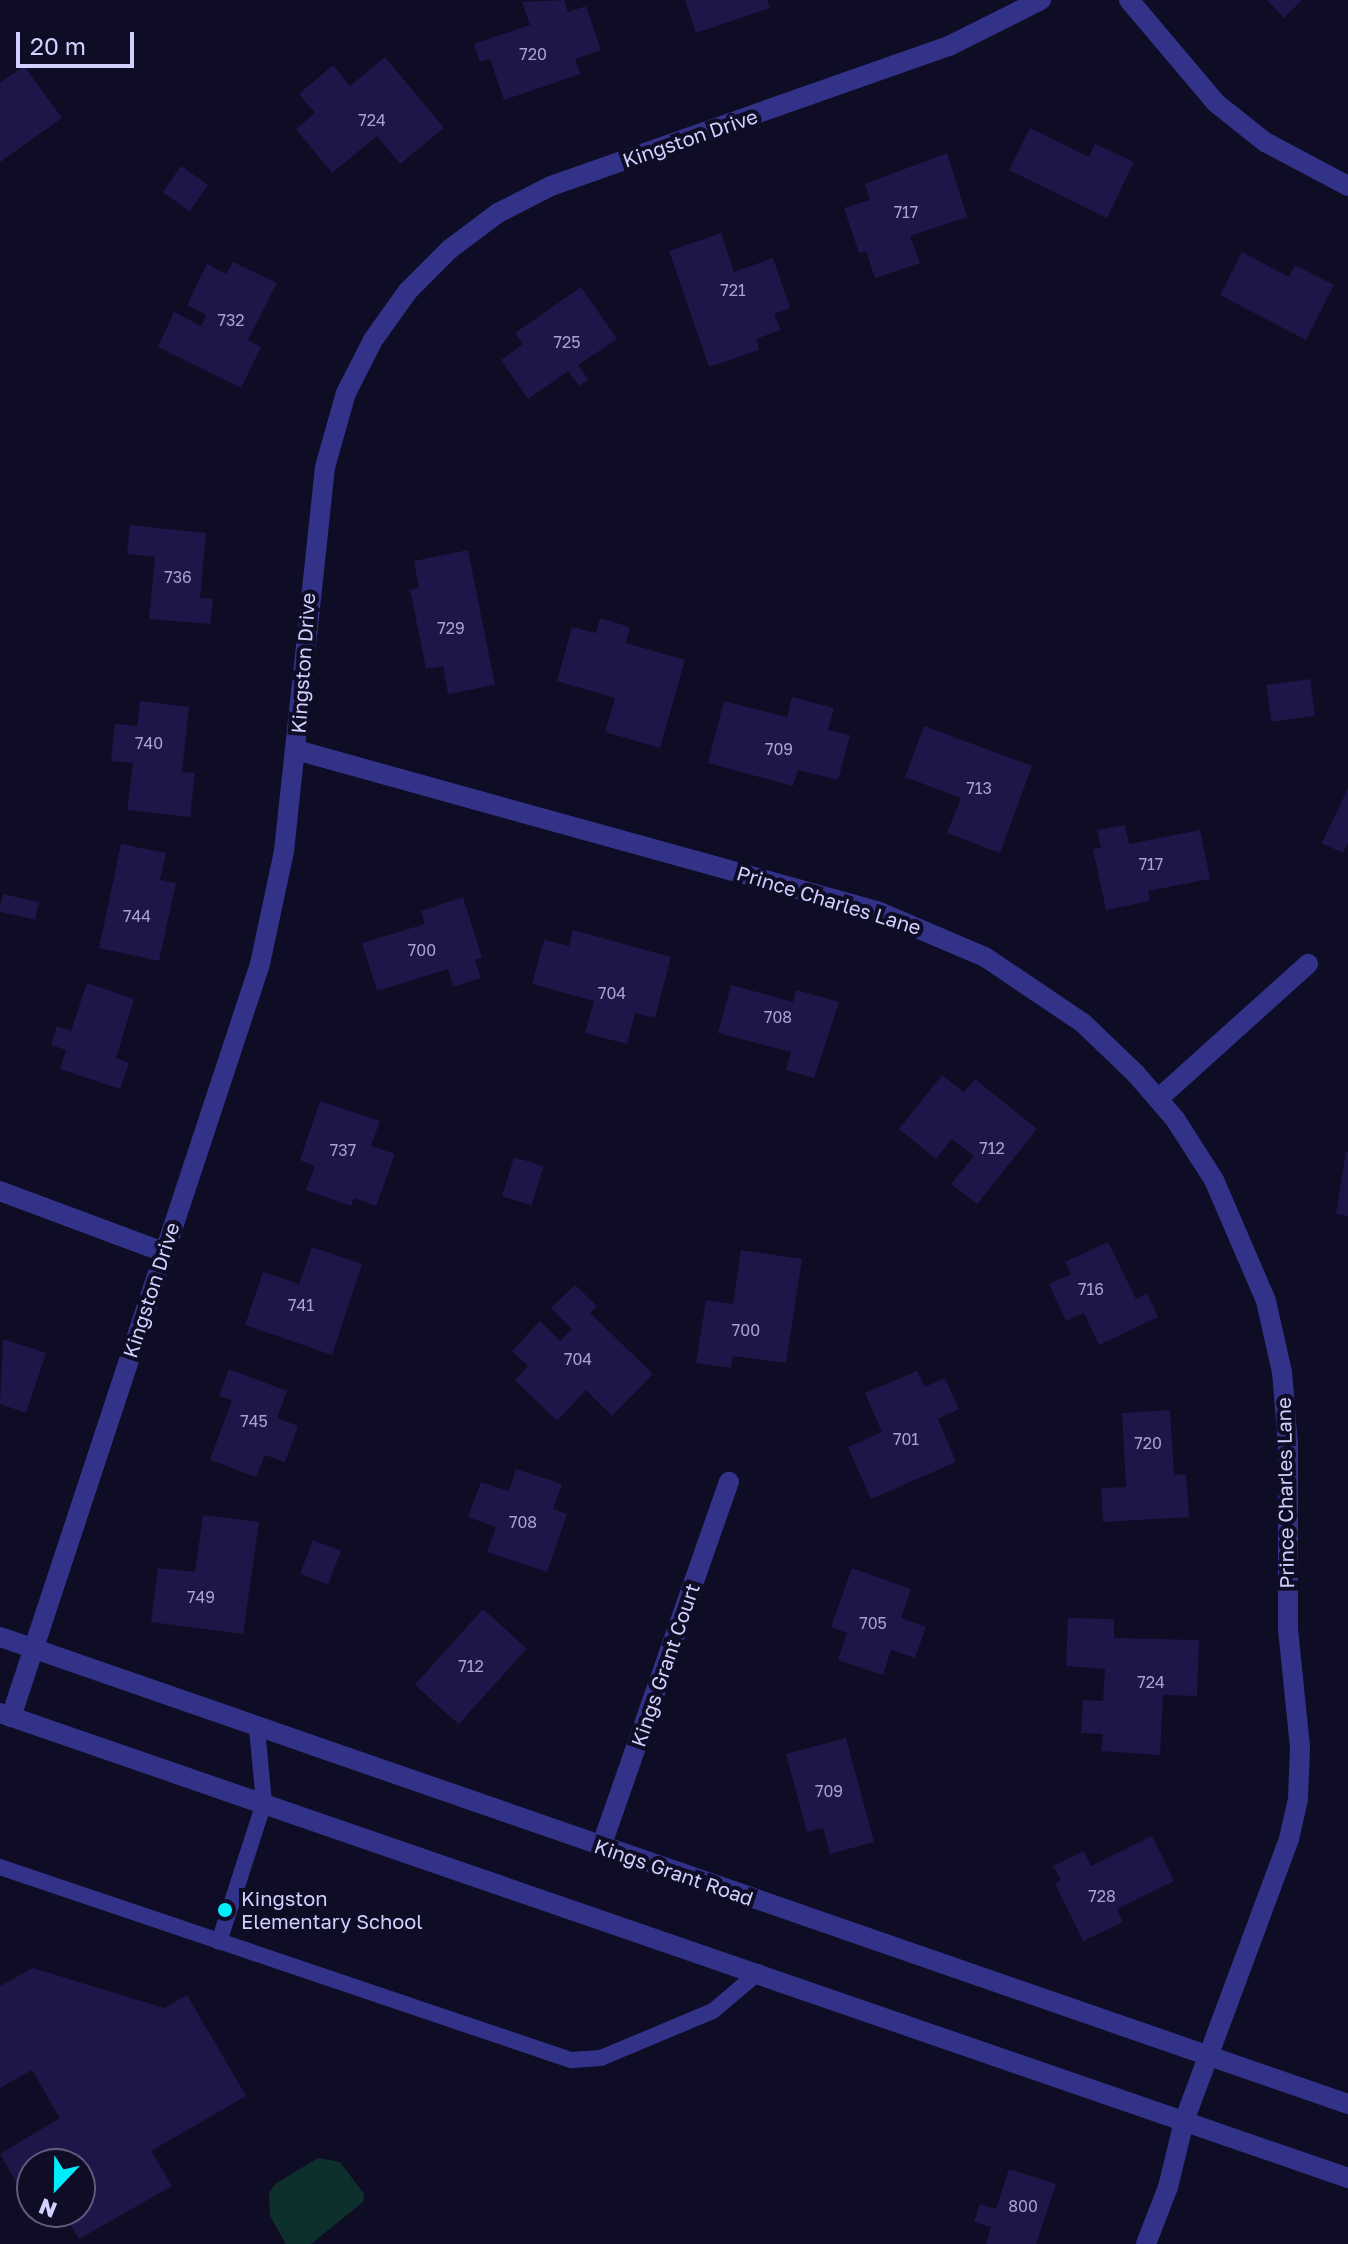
<!DOCTYPE html>
<style>
body{margin:0}
#map{position:relative;width:1348px;height:2244px;overflow:hidden;background:#0f0c25;font-family:"Golos Text",sans-serif}
div>[style]{position:absolute}
.green>*{inset:0;background:#0e302d}
.building>*{inset:0;background:#1e1648;transform-origin:0 0}
.service>*{height:16px;margin:-8px;padding:0 8px;transform-origin:8px;border-radius:8px;background:#323289}
.minor>*{height:20px;margin:-10px;padding:0 10px;transform-origin:10px;border-radius:10px;background:#323289}
.dots>*{width:22px;height:22px;translate:-50% -50%;box-sizing:border-box;border:4px solid #0f0c25;border-radius:50%}
span{translate:-50% -50%;white-space:nowrap;text-align:center;line-height:1.15;-webkit-text-stroke:8px #0f0c25;paint-order:stroke}
.number-label{font-size:16px;color:#a6a2d1}
.number-label span{-webkit-text-stroke-width:0}
.street-label{font-size:20px;color:#d3d0ff}
.poi-label{font-size:20px;color:#d3d0ff}
.left{translate:0 -50%;text-align:left}
.north{position:absolute;left:16px;top:2148px;width:80px;height:80px;box-sizing:border-box;background:#0f0c25;border:2px solid #5d5a7c;border-radius:50%;rotate:202deg;font-size:22px;font-weight:700;line-height:32px;text-align:center;color:#d3d0ff}
.north::after{content:'';display:block;margin:auto;width:28px;height:36px;background:#00edfb;clip-path:polygon(50% 0,100% 100%,50% 72%,0 100%)}
.scale{position:absolute;left:16px;top:32px;width:118px;height:36px;box-sizing:border-box;border:4px solid #d3d0ff;border-top:0;padding-left:10px;font-size:24px;line-height:28px;white-space:nowrap;color:#d3d0ff;-webkit-text-stroke:6px #0f0c25;paint-order:stroke}
</style>
<div id="map">
<div class="green">
<div style="clip-path:polygon(318px 2158px,340px 2162px,364px 2194px,363px 2202px,311px 2244px,286px 2244px,270px 2216px,269px 2193px,275px 2184px)"></div>
</div>
<div class="building">
<div style="clip-path:polygon(564px 0,568px 12px,586px 6px,601px 50px,575px 59px,580px 74px,504px 100px,490px 59px,480px 62px,474px 44px,530px 25px,522px 2px)"></div>
<div style="clip-path:polygon(685px 0,767px 0,770px 8px,696px 33px)"></div>
<div style="clip-path:polygon(1267px 0,1302px 0,1284px 18px)"></div>
<div style="clip-path:polygon(385px 57px,444px 128px,400px 164px,377px 136px,332px 173px,296px 129px,315px 113px,299px 94px,333px 65px,350px 86px)"></div>
<div style="clip-path:polygon(24px 66px,62px 118px,0 162px,0 83px)"></div>
<div style="clip-path:polygon(1030px 128px,1089px 157px,1095px 144px,1134px 162px,1107px 218px,1009px 170px)"></div>
<div style="clip-path:polygon(947px 153px,967px 217px,910px 236px,920px 263px,875px 278px,866px 251px,859px 253px,844px 208px,870px 200px,865px 184px)"></div>
<div style="left:181px;top:166px;width:33px;height:32px;rotate:35deg"></div>
<div style="clip-path:polygon(721px 233px,734px 272px,773px 258px,790px 308px,774px 314px,781px 330px,756px 339px,759px 350px,709px 367px,669px 251px)"></div>
<div style="clip-path:polygon(1242px 252px,1289px 277px,1295px 265px,1334px 285px,1306px 340px,1220px 295px)"></div>
<div style="clip-path:polygon(233px 262px,277px 283px,248px 340px,261px 347px,241px 388px,158px 347px,174px 312px,201px 326px,206px 315px,187px 305px,207px 264px,226px 274px)"></div>
<div style="clip-path:polygon(581px 287px,617px 339px,578px 365px,588px 379px,579px 386px,568px 371px,528px 399px,501px 360px,523px 344px,515px 333px)"></div>
<div style="clip-path:polygon(130px 525px,206px 533px,200px 598px,213px 599px,210px 624px,149px 619px,155px 557px,127px 554px)"></div>
<div style="clip-path:polygon(468px 550px,495px 685px,448px 694px,443px 666px,426px 669px,410px 590px,419px 588px,414px 561px)"></div>
<div style="clip-path:polygon(600px 618px,630px 627px,626px 643px,685px 660px,660px 748px,605px 732px,615px 698px,557px 681px,572px 627px,596px 633px)"></div>
<div style="left:1310px;top:679px;width:37px;height:44px;rotate:82deg"></div>
<div style="clip-path:polygon(792px 697px,834px 708px,828px 730px,850px 735px,838px 780px,798px 770px,793px 786px,708px 763px,724px 701px,787px 717px)"></div>
<div style="clip-path:polygon(140px 701px,189px 707px,182px 772px,195px 773px,190px 817px,127px 810px,133px 763px,111px 761px,115px 724px,137px 726px)"></div>
<div style="clip-path:polygon(924px 726px,1032px 766px,1000px 853px,947px 833px,961px 798px,905px 777px)"></div>
<div style="clip-path:polygon(1348px 788px,1348px 843px,1343px 853px,1322px 843px)"></div>
<div style="clip-path:polygon(1125px 825px,1129px 844px,1200px 830px,1210px 879px,1148px 891px,1150px 901px,1106px 910px,1093px 849px,1101px 848px,1097px 830px)"></div>
<div style="clip-path:polygon(121px 844px,166px 853px,160px 880px,176px 883px,159px 961px,99px 948px)"></div>
<div style="left:3px;top:894px;width:37px;height:18px;rotate:13deg"></div>
<div style="clip-path:polygon(463px 897px,482px 958px,475px 960px,481px 978px,453px 987px,448px 969px,377px 991px,362px 943px,425px 924px,421px 911px)"></div>
<div style="clip-path:polygon(573px 930px,671px 957px,655px 1018px,635px 1013px,627px 1044px,585px 1033px,594px 1001px,532px 984px,544px 940px,569px 946px)"></div>
<div style="clip-path:polygon(87px 983px,134px 999px,116px 1058px,129px 1063px,120px 1089px,60px 1069px,66px 1050px,51px 1045px,57px 1026px,71px 1031px)"></div>
<div style="clip-path:polygon(731px 985px,793px 1002px,796px 990px,839px 1002px,814px 1078px,786px 1070px,791px 1052px,718px 1033px)"></div>
<div style="clip-path:polygon(942px 1075px,964px 1092px,975px 1079px,1037px 1129px,977px 1204px,951px 1184px,974px 1156px,952px 1139px,936px 1159px,899px 1129px)"></div>
<div style="clip-path:polygon(320px 1101px,380px 1121px,371px 1146px,395px 1154px,376px 1206px,354px 1198px,351px 1206px,306px 1190px,315px 1166px,300px 1160px)"></div>
<div style="clip-path:polygon(1346px 1152px,1348px 1152px,1348px 1216px,1336px 1214px)"></div>
<div style="left:514px;top:1157px;width:31px;height:41px;rotate:17deg"></div>
<div style="clip-path:polygon(1108px 1242px,1136px 1299px,1147px 1293px,1158px 1317px,1099px 1345px,1084px 1313px,1066px 1321px,1049px 1284px,1071px 1274px,1065px 1262px)"></div>
<div style="clip-path:polygon(312px 1247px,362px 1264px,332px 1355px,245px 1325px,263px 1272px,299px 1284px)"></div>
<div style="clip-path:polygon(741px 1250px,802px 1259px,786px 1363px,733px 1356px,731px 1368px,696px 1363px,706px 1300px,733px 1304px)"></div>
<div style="clip-path:polygon(575px 1285px,597px 1306px,590px 1313px,653px 1374px,612px 1416px,586px 1390px,557px 1421px,515px 1380px,528px 1366px,512px 1351px,540px 1321px,560px 1341px,572px 1329px,551px 1308px)"></div>
<div style="clip-path:polygon(3px 1339px,46px 1353px,26px 1413px,0 1404px)"></div>
<div style="clip-path:polygon(229px 1369px,287px 1391px,277px 1418px,298px 1426px,285px 1462px,265px 1455px,256px 1477px,210px 1460px,232px 1400px,219px 1396px)"></div>
<div style="clip-path:polygon(917px 1371px,925px 1387px,945px 1378px,959px 1409px,938px 1419px,956px 1462px,871px 1499px,848px 1447px,882px 1432px,865px 1393px)"></div>
<div style="clip-path:polygon(1170px 1410px,1174px 1475px,1186px 1474px,1189px 1517px,1103px 1522px,1101px 1488px,1126px 1487px,1122px 1413px)"></div>
<div style="clip-path:polygon(516px 1469px,562px 1484px,553px 1509px,567px 1514px,547px 1572px,487px 1552px,496px 1527px,468px 1517px,481px 1482px,509px 1491px)"></div>
<div style="clip-path:polygon(203px 1515px,259px 1522px,243px 1634px,151px 1622px,158px 1568px,195px 1572px)"></div>
<div style="left:313px;top:1540px;width:30px;height:36px;rotate:21deg"></div>
<div style="clip-path:polygon(852px 1568px,911px 1589px,901px 1618px,926px 1627px,915px 1658px,891px 1650px,883px 1675px,838px 1660px,847px 1633px,831px 1627px)"></div>
<div style="left:483px;top:1609px;width:59px;height:102px;rotate:42deg"></div>
<div style="clip-path:polygon(1068px 1618px,1114px 1619px,1114px 1638px,1199px 1640px,1197px 1696px,1163px 1695px,1160px 1755px,1101px 1751px,1103px 1734px,1081px 1733px,1083px 1700px,1103px 1701px,1105px 1669px,1066px 1666px)"></div>
<div style="clip-path:polygon(846px 1738px,874px 1842px,830px 1854px,823px 1828px,807px 1832px,786px 1754px)"></div>
<div style="clip-path:polygon(1152px 1836px,1174px 1881px,1117px 1909px,1123px 1922px,1083px 1941px,1055px 1884px,1061px 1880px,1053px 1866px,1084px 1851px,1091px 1866px)"></div>
<div style="clip-path:polygon(33px 1968px,164px 2008px,187px 1995px,246px 2096px,151px 2151px,172px 2186px,79px 2239px,63px 2212px,80px 2212px,80px 2164px,32px 2164px,32px 2195px,26px 2199px,0 2154px,60px 2118px,32px 2070px,0 2088px,0 1986px)"></div>
<div style="clip-path:polygon(1009px 2169px,1056px 2184px,1036px 2244px,986px 2244px,991px 2227px,974px 2222px,980px 2204px,996px 2209px)"></div>
</div>
<div class="service">
<div style="left:0;top:1867px;width:603px;rotate:18.68deg"></div>
<div style="left:571px;top:2060px;width:30px;rotate:-4deg"></div>
<div style="left:601px;top:2058px;width:121px;rotate:-22.8deg"></div>
<div style="left:713px;top:2011px;width:60px;rotate:-40.3deg"></div>
<div style="left:219px;top:1942px;width:146px;rotate:-72.1deg"></div>
<div style="left:264px;top:1803px;width:74px;rotate:-95.4deg"></div>
</div>
<div class="minor">
<div style="left:1129px;top:0;width:135px;rotate:49.8deg"></div>
<div style="left:1216px;top:103px;width:63px;rotate:38.5deg"></div>
<div style="left:1265px;top:142px;width:94px;rotate:27.9deg"></div>
<div style="left:296px;top:750px;width:603px;rotate:15.49deg"></div>
<div style="left:877px;top:911px;width:117px;rotate:23.1deg"></div>
<div style="left:985px;top:957px;width:118px;rotate:34deg"></div>
<div style="left:1083px;top:1023px;width:74px;rotate:43.9deg"></div>
<div style="left:1136px;top:1074px;width:60px;rotate:49.1deg"></div>
<div style="left:1175px;top:1119px;width:72px;rotate:57.4deg"></div>
<div style="left:1214px;top:1180px;width:132px;rotate:66.7deg"></div>
<div style="left:1266px;top:1301px;width:73px;rotate:77.3deg"></div>
<div style="left:1282px;top:1372px;width:73px;rotate:85.3deg"></div>
<div style="left:1288px;top:1445px;width:184px;rotate:90deg"></div>
<div style="left:1288px;top:1629px;width:119px;rotate:84.2deg"></div>
<div style="left:1300px;top:1747px;width:52px;rotate:92.2deg"></div>
<div style="left:1298px;top:1799px;width:41px;rotate:102.7deg"></div>
<div style="left:1289px;top:1839px;width:301px;rotate:110.4deg"></div>
<div style="left:1184px;top:2121px;width:68px;rotate:103.6deg"></div>
<div style="left:1168px;top:2187px;width:61px;rotate:111.1deg"></div>
<div style="left:1158px;top:1099px;width:202px;rotate:-42deg"></div>
<div style="left:0;top:1191px;width:174px;rotate:20.5deg"></div>
<div style="left:0;top:1637px;width:1427px;rotate:19.11deg"></div>
<div style="left:0;top:1713px;width:1426px;rotate:19.03deg"></div>
<div style="left:11px;top:1717px;width:793px;rotate:-71.7deg"></div>
<div style="left:260px;top:964px;width:116px;rotate:-78deg"></div>
<div style="left:284px;top:851px;width:386px;rotate:-83.9deg"></div>
<div style="left:325px;top:467px;width:77px;rotate:-74.2deg"></div>
<div style="left:346px;top:393px;width:59px;rotate:-63deg"></div>
<div style="left:373px;top:340px;width:60px;rotate:-54.5deg"></div>
<div style="left:408px;top:291px;width:59px;rotate:-45deg"></div>
<div style="left:450px;top:249px;width:60px;rotate:-36.9deg"></div>
<div style="left:498px;top:213px;width:59px;rotate:-27deg"></div>
<div style="left:551px;top:186px;width:422px;rotate:-19.4deg"></div>
<div style="left:949px;top:46px;width:103px;rotate:-26.6deg"></div>
<div style="left:601px;top:1847px;width:387px;rotate:-70.7deg"></div>
</div>
<div class="dots">
<div style="left:225px;top:1910px;background:#00edfb"></div>
</div>
<div class="number-label">
<span style="left:533px;top:54px">720</span>
<span style="left:372px;top:120px">724</span>
<span style="left:906px;top:212px">717</span>
<span style="left:733px;top:290px">721</span>
<span style="left:231px;top:320px">732</span>
<span style="left:567px;top:342px">725</span>
<span style="left:178px;top:577px">736</span>
<span style="left:451px;top:628px">729</span>
<span style="left:149px;top:743px">740</span>
<span style="left:779px;top:749px">709</span>
<span style="left:979px;top:788px">713</span>
<span style="left:1151px;top:864px">717</span>
<span style="left:137px;top:916px">744</span>
<span style="left:422px;top:950px">700</span>
<span style="left:612px;top:993px">704</span>
<span style="left:778px;top:1017px">708</span>
<span style="left:992px;top:1148px">712</span>
<span style="left:343px;top:1150px">737</span>
<span style="left:1091px;top:1289px">716</span>
<span style="left:301px;top:1305px">741</span>
<span style="left:746px;top:1330px">700</span>
<span style="left:578px;top:1359px">704</span>
<span style="left:254px;top:1421px">745</span>
<span style="left:906px;top:1439px">701</span>
<span style="left:1148px;top:1443px">720</span>
<span style="left:523px;top:1522px">708</span>
<span style="left:201px;top:1597px">749</span>
<span style="left:873px;top:1623px">705</span>
<span style="left:471px;top:1666px">712</span>
<span style="left:1151px;top:1682px">724</span>
<span style="left:829px;top:1791px">709</span>
<span style="left:1102px;top:1896px">728</span>
<span style="left:1023px;top:2206px">800</span>
</div>
<div class="street-label">
<span style="left:690px;top:138px;rotate:-19deg">Kingston Drive</span>
<span style="left:303px;top:663px;rotate:-86deg">Kingston Drive</span>
<span style="left:829px;top:900px;rotate:17deg">Prince Charles Lane</span>
<span style="left:151px;top:1290px;rotate:-72deg">Kingston Drive</span>
<span style="left:1285px;top:1493px;rotate:-91deg">Prince Charles Lane</span>
<span style="left:665px;top:1665px;rotate:-71deg">Kings Grant Court</span>
<span style="left:674px;top:1872px;rotate:19deg">Kings Grant Road</span>
</div>
<div class="poi-label">
<span class="left" style="left:241px;top:1910px">Kingston<br>Elementary School</span>
</div>
<div class="north">N</div>
<div class="scale">20 m</div>
</div>
